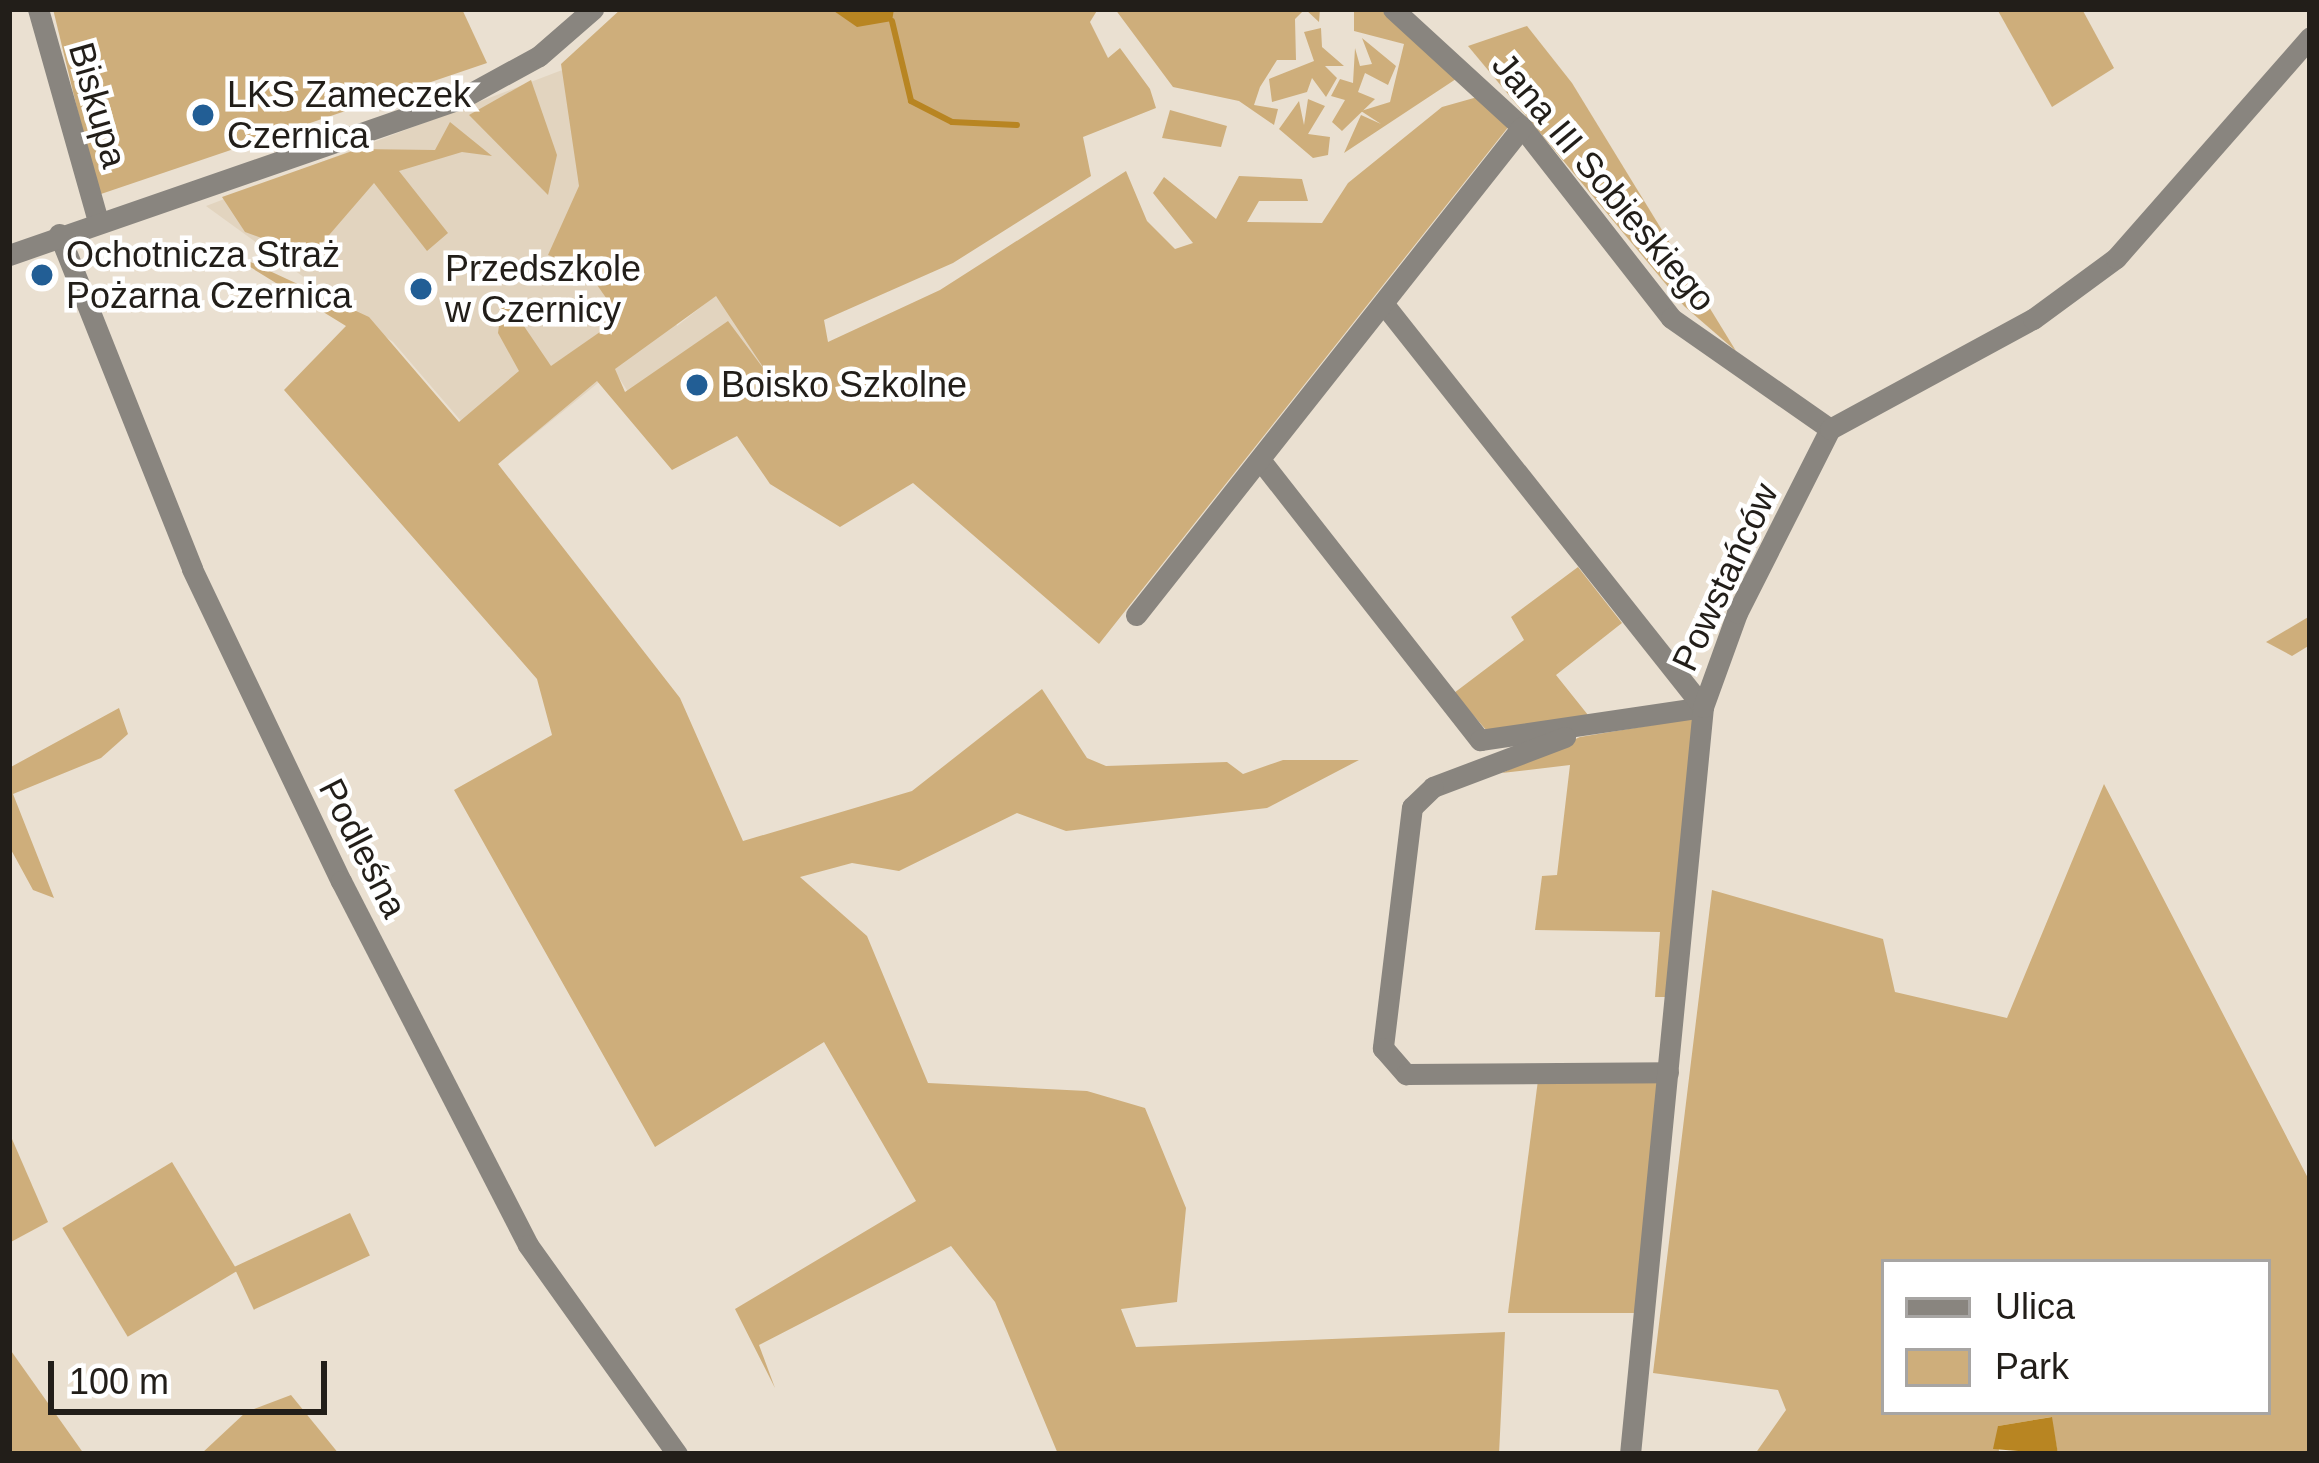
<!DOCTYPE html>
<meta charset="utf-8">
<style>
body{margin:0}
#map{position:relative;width:2319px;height:1463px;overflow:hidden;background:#eae0d1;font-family:Helvetica,sans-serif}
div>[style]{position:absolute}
.built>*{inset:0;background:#e2d4bf}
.green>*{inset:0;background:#ceae7b;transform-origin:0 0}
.water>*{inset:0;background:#b88522}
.stream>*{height:6px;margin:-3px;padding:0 3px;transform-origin:3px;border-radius:3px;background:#b88522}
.minor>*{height:21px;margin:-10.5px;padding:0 10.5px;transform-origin:10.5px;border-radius:10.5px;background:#89857f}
.dots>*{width:33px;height:33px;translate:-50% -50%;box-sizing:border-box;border:6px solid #fff;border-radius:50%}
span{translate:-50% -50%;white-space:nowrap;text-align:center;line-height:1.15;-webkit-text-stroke:9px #fff;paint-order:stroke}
.poi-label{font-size:36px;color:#221e19}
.left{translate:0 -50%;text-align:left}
.street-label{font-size:36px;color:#221e19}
.frame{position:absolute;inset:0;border:12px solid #221e19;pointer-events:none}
.legend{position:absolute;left:1881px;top:1259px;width:390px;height:156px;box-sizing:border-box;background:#fff;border:3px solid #a7a5a3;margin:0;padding:15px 21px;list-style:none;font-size:36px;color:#221e19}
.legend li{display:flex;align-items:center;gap:24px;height:60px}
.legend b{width:60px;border:3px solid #a7a5a3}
.scale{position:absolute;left:48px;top:1361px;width:279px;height:54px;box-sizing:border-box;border:6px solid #221e19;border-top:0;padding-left:15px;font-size:36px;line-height:42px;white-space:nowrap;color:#221e19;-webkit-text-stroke:9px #fff;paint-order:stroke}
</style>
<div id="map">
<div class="built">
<div style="clip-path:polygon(570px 67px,677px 326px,716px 295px,773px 371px,664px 448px,614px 370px,498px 464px,393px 342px,206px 206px)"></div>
</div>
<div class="green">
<div style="clip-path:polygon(53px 9px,462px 9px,487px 63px,98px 195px)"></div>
<div style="clip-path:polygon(evenodd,621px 9px,1098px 9px,1090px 22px,1108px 58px,1120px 48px,1150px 89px,1156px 108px,1083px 137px,1091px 176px,953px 263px,824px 320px,828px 342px,940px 290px,1126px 171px,1147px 221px,1175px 249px,1193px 243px,1153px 193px,1164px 177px,1216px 219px,1239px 176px,1302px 179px,1308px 201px,1259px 201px,1247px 222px,1322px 223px,1348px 183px,1442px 107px,1481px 96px,1509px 126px,1099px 644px,913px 483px,840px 527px,770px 484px,737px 436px,672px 470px,597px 381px,498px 464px,680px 698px,743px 841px,912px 791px,1042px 689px,1087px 758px,1106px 766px,1227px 762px,1243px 774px,1283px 760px,1359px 760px,1267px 808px,1066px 831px,1017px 813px,899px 871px,852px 863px,800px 877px,867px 936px,928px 1083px,1087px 1091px,1145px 1108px,1186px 1208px,1177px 1302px,1121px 1309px,1136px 1347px,1505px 1332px,1499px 1454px,1058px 1454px,995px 1302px,951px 1246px,759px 1345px,775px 1388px,735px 1309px,916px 1201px,824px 1042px,655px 1147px,454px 790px,552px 735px,537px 679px,284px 390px,346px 326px,216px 246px,369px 317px,459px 422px,519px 371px,498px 333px,503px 295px,551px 366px,620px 318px,586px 269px,548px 255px,579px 186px,561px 64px,621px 9px,716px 296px,769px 376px,728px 321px,625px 392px,615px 369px,716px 296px)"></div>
<div style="clip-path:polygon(1115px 9px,1320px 9px,1319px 22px,1305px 9px,1295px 19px,1296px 60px,1277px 60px,1260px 87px,1254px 105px,1278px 109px,1274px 125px,1239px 101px,1173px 87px)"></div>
<div style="clip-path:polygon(1354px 9px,1380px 9px,1459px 77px,1344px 153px,1361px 115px,1381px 124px,1361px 111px,1390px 102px,1404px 44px,1354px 31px)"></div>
<div style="clip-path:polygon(1997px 9px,2082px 9px,2114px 68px,2052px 107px)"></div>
<div style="clip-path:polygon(1527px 26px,1572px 83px,1736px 351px,1684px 306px,1468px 46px)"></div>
<div style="clip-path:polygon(1321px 28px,1322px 47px,1344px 66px,1325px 66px,1337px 78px,1326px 97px,1312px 78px,1307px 92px,1272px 102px,1269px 79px,1314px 61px,1304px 32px)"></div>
<div style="clip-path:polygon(1362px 38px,1396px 66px,1388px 85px,1365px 73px,1358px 92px,1375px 99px,1342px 131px,1332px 122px,1345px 100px,1331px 96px,1340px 79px,1353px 83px,1355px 48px,1360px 66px,1372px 64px)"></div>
<div style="clip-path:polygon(531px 80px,557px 155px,548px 195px,469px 115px)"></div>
<div style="clip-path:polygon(1308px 99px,1325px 106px,1308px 134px,1330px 137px,1328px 155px,1313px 158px,1279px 129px,1299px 101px,1304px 125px)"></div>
<div style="clip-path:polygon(1170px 110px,1227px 126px,1221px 147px,1162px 138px)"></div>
<div style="clip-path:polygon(450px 122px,492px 156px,462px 152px,399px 171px,448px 233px,427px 251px,374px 183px,311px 256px,245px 232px,222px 197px,358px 149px,435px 150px)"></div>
<div style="clip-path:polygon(1578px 567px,1622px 623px,1556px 675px,1592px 720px,1487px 731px,1454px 693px,1524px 640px,1511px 617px)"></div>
<div style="clip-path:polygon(2310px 616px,2310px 645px,2292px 656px,2266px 642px)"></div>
<div style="clip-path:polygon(119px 708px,128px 734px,101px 758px,13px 794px,54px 898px,33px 890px,9px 846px,9px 768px)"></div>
<div style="clip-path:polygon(1695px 718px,1669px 997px,1655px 997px,1660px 932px,1535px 930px,1542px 876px,1557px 875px,1570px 765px,1502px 773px,1580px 737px)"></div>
<div style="clip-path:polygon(evenodd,2104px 784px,2310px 1182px,2310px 1454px,2058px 1454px,2051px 1417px,1998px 1426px,1999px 1454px,1755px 1454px,1786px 1410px,1778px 1390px,1653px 1373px,1712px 890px,1883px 939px,1895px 992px,2007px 1018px,2104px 784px,1884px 1262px,2268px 1262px,2268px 1412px,1884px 1412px,1884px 1262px)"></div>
<div style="clip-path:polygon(1662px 1077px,1636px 1313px,1508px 1313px,1538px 1080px)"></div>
<div style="clip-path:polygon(9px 1132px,48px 1222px,9px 1243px)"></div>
<div style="left:172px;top:1162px;width:127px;height:128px;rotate:59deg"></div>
<div style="left:350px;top:1213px;width:47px;height:128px;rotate:65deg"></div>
<div style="clip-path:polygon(9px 1348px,84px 1454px,9px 1454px)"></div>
<div style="clip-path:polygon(291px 1395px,339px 1454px,201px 1454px,246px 1412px)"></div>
</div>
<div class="water">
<div style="clip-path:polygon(831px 9px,894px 9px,892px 21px,857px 27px)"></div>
<div style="clip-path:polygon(2052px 1417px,2058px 1454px,1993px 1449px,1998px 1426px)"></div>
</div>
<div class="stream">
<div style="left:892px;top:21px;width:82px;rotate:76.6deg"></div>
<div style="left:911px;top:101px;width:46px;rotate:27.1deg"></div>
<div style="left:952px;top:122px;width:65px;rotate:2.6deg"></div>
</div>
<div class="minor">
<div style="left:38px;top:9px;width:217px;rotate:74.2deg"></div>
<div style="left:1393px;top:9px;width:175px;rotate:42.5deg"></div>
<div style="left:1522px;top:127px;width:242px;rotate:52deg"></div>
<div style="left:1671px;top:318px;width:194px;rotate:34.9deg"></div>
<div style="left:59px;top:234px;width:360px;rotate:68.3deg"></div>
<div style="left:192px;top:569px;width:346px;rotate:64.5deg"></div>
<div style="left:341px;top:881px;width:409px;rotate:62.8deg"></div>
<div style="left:528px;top:1245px;width:257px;rotate:54.5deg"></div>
<div style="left:9px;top:255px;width:482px;rotate:-19.1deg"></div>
<div style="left:464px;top:97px;width:85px;rotate:-28.7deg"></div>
<div style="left:539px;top:56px;width:72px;rotate:-41deg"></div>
<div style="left:1261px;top:461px;width:355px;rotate:51.9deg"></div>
<div style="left:1480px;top:740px;width:225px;rotate:-8.4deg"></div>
<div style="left:1703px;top:707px;width:510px;rotate:-128.4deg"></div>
<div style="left:1136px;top:615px;width:622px;rotate:-51.66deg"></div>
<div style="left:1565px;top:737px;width:141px;rotate:159.3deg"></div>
<div style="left:1433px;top:787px;width:29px;rotate:136deg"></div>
<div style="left:1412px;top:807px;width:243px;rotate:96.9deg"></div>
<div style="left:1383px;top:1048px;width:35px;rotate:49deg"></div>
<div style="left:1406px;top:1074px;width:262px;rotate:-0.4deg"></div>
<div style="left:1630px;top:1454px;width:751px;rotate:-84.42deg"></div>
<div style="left:1703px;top:707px;width:100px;rotate:-70.1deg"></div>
<div style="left:1737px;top:613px;width:206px;rotate:-63.2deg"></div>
<div style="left:1830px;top:429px;width:231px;rotate:-28.5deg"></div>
<div style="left:2033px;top:319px;width:103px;rotate:-36.3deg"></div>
<div style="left:2116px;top:258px;width:294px;rotate:-48.7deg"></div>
</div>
<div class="dots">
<div style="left:203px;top:115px;background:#225e95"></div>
<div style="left:42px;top:275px;background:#225e95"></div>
<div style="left:421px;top:289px;background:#225e95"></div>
<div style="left:697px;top:385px;background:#225e95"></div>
</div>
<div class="poi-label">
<span class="left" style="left:227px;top:115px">LKS Zameczek<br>Czernica</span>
<span class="left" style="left:66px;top:275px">Ochotnicza Straż<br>Pożarna Czernica</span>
<span class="left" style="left:445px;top:289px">Przedszkole<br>w Czernicy</span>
<span class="left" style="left:721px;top:385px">Boisko Szkolne</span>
</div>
<div class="street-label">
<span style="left:98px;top:105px;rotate:74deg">Biskupa</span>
<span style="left:1604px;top:182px;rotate:50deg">Jana III Sobieskiego</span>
<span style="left:1725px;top:577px;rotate:-65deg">Powstańców</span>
<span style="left:363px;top:848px;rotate:63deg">Podleśna</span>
</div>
<div class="frame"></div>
<ul class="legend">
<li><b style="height:15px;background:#89857f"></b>Ulica</li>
<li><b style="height:33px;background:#ceae7b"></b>Park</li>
</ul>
<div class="scale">100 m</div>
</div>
